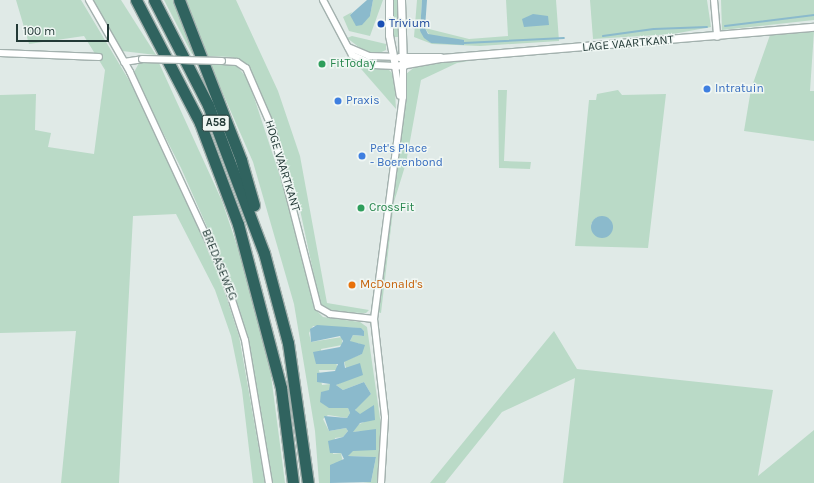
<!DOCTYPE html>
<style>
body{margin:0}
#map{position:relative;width:814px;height:483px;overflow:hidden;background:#e0eae7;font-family:Karla,sans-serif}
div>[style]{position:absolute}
.green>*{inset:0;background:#badac7;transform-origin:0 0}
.water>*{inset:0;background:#8bbacc}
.round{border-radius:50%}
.stream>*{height:2px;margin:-1px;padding:0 1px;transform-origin:1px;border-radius:1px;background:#8bbacc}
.roads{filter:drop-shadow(1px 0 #a3b1ae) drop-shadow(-1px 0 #a3b1ae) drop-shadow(0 1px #a3b1ae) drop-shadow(0 -1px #a3b1ae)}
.minor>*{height:6px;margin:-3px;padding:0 3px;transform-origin:3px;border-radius:3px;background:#fff}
.tertiary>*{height:7px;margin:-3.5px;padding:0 3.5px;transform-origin:3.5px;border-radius:3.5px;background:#fff}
.motorway>*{height:11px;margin:-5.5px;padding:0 5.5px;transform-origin:5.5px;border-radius:5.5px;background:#30635f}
.bridges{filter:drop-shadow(1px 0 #a3b1ae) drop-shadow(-1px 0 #a3b1ae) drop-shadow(0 1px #a3b1ae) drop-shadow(0 -1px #a3b1ae)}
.minor-bridge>*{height:6px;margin:-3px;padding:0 3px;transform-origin:3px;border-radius:3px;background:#fff}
.dots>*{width:11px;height:11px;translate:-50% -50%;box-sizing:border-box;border:2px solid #f0f7f4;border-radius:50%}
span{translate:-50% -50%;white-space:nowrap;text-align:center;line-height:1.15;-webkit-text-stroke:3px #f0f7f4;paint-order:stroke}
.shield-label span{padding:1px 3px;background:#f0f7f4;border:1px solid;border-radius:3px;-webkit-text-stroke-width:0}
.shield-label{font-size:11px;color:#223936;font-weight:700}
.transit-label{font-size:12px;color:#164399}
.left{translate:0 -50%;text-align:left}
.street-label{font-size:12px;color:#223936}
.leisure-label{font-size:12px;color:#27864d}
.shop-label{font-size:12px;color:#366cbe}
.food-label{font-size:12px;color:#c56008}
.scale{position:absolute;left:16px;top:24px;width:93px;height:18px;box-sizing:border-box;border:2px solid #223936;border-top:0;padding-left:5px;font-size:12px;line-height:14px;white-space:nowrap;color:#223936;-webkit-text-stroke:3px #f0f7f4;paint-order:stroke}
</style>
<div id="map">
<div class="green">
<div style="clip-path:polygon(16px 0,81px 0,133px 87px,216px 265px,239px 336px,265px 483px,253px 483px,242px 390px,231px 336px,215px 290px,176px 214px,133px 216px,119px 483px,61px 483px,76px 331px,0 333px,0 95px,36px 94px,35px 130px,51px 133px,48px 147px,94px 154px,105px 70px,84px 36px,29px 44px)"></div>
<div style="clip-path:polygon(93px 0,121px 0,156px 55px,122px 51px)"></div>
<div style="clip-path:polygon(164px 0,175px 0,197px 55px,192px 54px)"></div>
<div style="clip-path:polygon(184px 0,236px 0,278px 91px,300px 156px,327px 303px,369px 310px,366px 313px,333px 312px,320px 304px,299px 205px,272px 126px,247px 66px,232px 57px,208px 56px)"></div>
<div style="clip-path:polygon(373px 0,383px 0,370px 36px,349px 31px,343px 17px,352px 12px,350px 15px,370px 16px)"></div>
<div style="left:393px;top:0;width:5px;height:37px"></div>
<div style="clip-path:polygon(417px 0,422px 0,420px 31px,431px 43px,447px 37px,430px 36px,425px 28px,469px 39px,508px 36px,506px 0,556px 0,559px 41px,480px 46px,432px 44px,414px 37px)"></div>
<div style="clip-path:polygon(590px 0,707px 0,711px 27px,673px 34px,593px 39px)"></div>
<div style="clip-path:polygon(721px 0,814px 0,814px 20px,722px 30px)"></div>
<div style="clip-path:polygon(814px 31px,810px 91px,814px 91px,814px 141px,744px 131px,751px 89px,770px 35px)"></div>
<div style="clip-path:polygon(352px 36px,386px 44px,386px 50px,375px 55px,364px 51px,347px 38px)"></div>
<div style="clip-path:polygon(465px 59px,469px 61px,457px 63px,421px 80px,406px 163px,394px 202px,381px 313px,377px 312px,406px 74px,416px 66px)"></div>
<div style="clip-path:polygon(355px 62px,388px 69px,394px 75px,396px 109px)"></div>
<div style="clip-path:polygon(139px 63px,159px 63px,222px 201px,251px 287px,269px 360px,285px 483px,273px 483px,246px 335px,223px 263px,181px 168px,133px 74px)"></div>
<div style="clip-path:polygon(210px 64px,236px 65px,248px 79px,290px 207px,314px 308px,323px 317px,360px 322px,367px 327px,383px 439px,378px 483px,363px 483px,371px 482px,376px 457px,348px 456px,365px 431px,353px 432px,355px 426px,364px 422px,355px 413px,356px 406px,371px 394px,364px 382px,343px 390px,336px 385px,349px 379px,344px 361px,362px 354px,359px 343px,353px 345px,350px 341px,353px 335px,362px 336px,364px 331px,360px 328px,313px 326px,309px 333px,311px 342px,342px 337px,342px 345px,321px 349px,323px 362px,336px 362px,338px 370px,319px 370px,322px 385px,330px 384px,329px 408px,348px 408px,350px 413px,347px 418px,328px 415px,323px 419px,329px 431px,346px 428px,348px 431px,343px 437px,335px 438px,333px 454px,341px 453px,343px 463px,332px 464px,331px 483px,319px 483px,315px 431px,294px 304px,253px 162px)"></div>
<div style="clip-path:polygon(498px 90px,507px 90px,504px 161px,531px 162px,530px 169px,499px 168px)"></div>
<div style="clip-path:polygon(evenodd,618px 90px,622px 95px,666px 94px,648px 248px,575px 246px,589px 100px,596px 100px,597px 94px,618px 90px,597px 217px,610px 219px,612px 229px,607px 236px,593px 232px,591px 224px,597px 217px)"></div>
<div style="clip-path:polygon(554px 331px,577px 369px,773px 390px,758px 476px,814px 430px,814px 483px,563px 483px,575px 378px,502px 412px,445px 483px,430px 483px)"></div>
</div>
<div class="water">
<div style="clip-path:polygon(367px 0,373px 0,370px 16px,362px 25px,356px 26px,350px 15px)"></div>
<div style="clip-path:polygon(422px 0,427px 0,425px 28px,428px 34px,464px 40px,464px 45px,431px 43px,424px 38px,420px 31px)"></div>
<div style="clip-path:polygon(533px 14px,548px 16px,549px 25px,524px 27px,522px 19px)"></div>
<div class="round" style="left:591px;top:216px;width:22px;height:22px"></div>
<div style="clip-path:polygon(317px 325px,361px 328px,364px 331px,364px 336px,353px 335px,350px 341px,365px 345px,362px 354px,344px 362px,345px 368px,360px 363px,363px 375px,336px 385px,343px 390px,364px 382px,371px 394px,355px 410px,360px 414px,374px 405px,375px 420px,360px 423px,353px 432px,376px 429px,376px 450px,353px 451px,348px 456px,376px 457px,371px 482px,330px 483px,330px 465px,344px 459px,341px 453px,330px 453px,328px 441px,343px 437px,348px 431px,346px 428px,329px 431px,324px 416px,347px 418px,350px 413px,348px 408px,329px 408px,320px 402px,321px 392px,329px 390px,330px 384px,317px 382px,317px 373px,335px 371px,338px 364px,316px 364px,313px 352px,340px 347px,343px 341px,340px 336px,311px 342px,310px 329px)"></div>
</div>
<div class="stream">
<div style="left:725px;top:26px;width:90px;rotate:-7deg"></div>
<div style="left:603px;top:36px;width:51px;rotate:-7.8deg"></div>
<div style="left:654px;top:29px;width:53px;rotate:-2.2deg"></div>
<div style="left:464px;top:43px;width:100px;rotate:-2.9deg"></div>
</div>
<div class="roads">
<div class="minor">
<div style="left:89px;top:0;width:83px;rotate:60.3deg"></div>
<div style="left:130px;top:72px;width:221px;rotate:65.1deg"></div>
<div style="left:223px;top:272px;width:71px;rotate:72.1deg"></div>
<div style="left:245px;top:340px;width:145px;rotate:80.5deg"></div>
<div style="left:323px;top:0;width:62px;rotate:62.2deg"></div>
<div style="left:352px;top:55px;width:24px;rotate:24deg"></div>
<div style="left:374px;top:65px;width:21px;rotate:3deg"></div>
<div style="left:395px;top:66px;width:30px;rotate:81deg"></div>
<div style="left:714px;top:0;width:37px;rotate:85deg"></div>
<div style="left:348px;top:47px;width:23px;rotate:23deg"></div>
<div style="left:369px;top:56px;width:24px;rotate:2deg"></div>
<div style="left:0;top:53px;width:99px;rotate:2.3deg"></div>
<div style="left:222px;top:61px;width:15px;rotate:4deg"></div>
<div style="left:237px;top:62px;width:11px;rotate:34deg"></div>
<div style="left:246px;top:68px;width:65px;rotate:66.6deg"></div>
<div style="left:272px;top:128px;width:185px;rotate:75.6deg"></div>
<div style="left:318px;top:307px;width:14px;rotate:30deg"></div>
<div style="left:330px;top:314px;width:44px;rotate:6.5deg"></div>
<div style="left:124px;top:62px;width:18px;rotate:-9deg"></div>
<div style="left:381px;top:483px;width:66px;rotate:-86.5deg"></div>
<div style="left:385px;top:417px;width:99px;rotate:-96.4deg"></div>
<div style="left:374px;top:319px;width:224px;rotate:-82.6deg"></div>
<div style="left:403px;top:97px;width:31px;rotate:-90deg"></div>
</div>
<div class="tertiary">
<div style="left:389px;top:0;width:35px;rotate:90deg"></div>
<div style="left:389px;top:35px;width:32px;rotate:79deg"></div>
<div style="left:395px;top:66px;width:47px;rotate:-9.9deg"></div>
<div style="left:441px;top:58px;width:374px;rotate:-4.8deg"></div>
<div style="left:401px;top:0;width:66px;rotate:88.3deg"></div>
<div style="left:399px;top:57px;width:41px"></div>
</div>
<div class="motorway">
<div style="left:136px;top:0;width:139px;rotate:62.5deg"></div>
<div style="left:200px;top:123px;width:108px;rotate:69.4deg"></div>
<div style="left:238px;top:224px;width:170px;rotate:75.3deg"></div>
<div style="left:281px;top:388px;width:96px;rotate:82.8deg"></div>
<div style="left:154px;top:0;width:118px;rotate:62.8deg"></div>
<div style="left:208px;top:105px;width:158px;rotate:69.3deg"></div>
<div style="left:264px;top:253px;width:93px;rotate:75.1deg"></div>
<div style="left:288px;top:343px;width:141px;rotate:81.9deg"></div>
<div style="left:179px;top:0;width:172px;rotate:68.8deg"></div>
<div style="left:241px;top:160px;width:47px;rotate:73.9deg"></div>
</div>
</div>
<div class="bridges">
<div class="minor-bridge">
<div style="left:142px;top:59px;width:80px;rotate:1.4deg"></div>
</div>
</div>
<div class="dots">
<div style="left:381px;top:24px;background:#1a4fb4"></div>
<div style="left:322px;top:64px;background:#2e9e5b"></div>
<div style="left:707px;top:89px;background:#3f7fe0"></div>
<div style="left:338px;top:101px;background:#3f7fe0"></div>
<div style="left:362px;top:156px;background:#3f7fe0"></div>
<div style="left:361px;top:208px;background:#2e9e5b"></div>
<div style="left:352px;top:285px;background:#e8710a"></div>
</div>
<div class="shield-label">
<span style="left:216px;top:123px">A58</span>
</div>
<div class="transit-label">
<span class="left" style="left:389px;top:24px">Trivium</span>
</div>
<div class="street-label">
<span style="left:628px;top:44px;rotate:-5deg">LAGE VAARTKANT</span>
<span style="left:282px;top:166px;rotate:73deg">HOGE VAARTKANT</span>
<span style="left:219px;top:265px;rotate:68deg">BREDASEWEG</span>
</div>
<div class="leisure-label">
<span class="left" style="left:330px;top:64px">FitToday</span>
<span class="left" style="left:369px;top:208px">CrossFit</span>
</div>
<div class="shop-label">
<span class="left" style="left:715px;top:89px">Intratuin</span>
<span class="left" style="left:346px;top:101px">Praxis</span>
<span class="left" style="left:370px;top:156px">Pet's Place<br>- Boerenbond</span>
</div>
<div class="food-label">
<span class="left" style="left:360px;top:285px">McDonald's</span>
</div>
<div class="scale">100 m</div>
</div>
